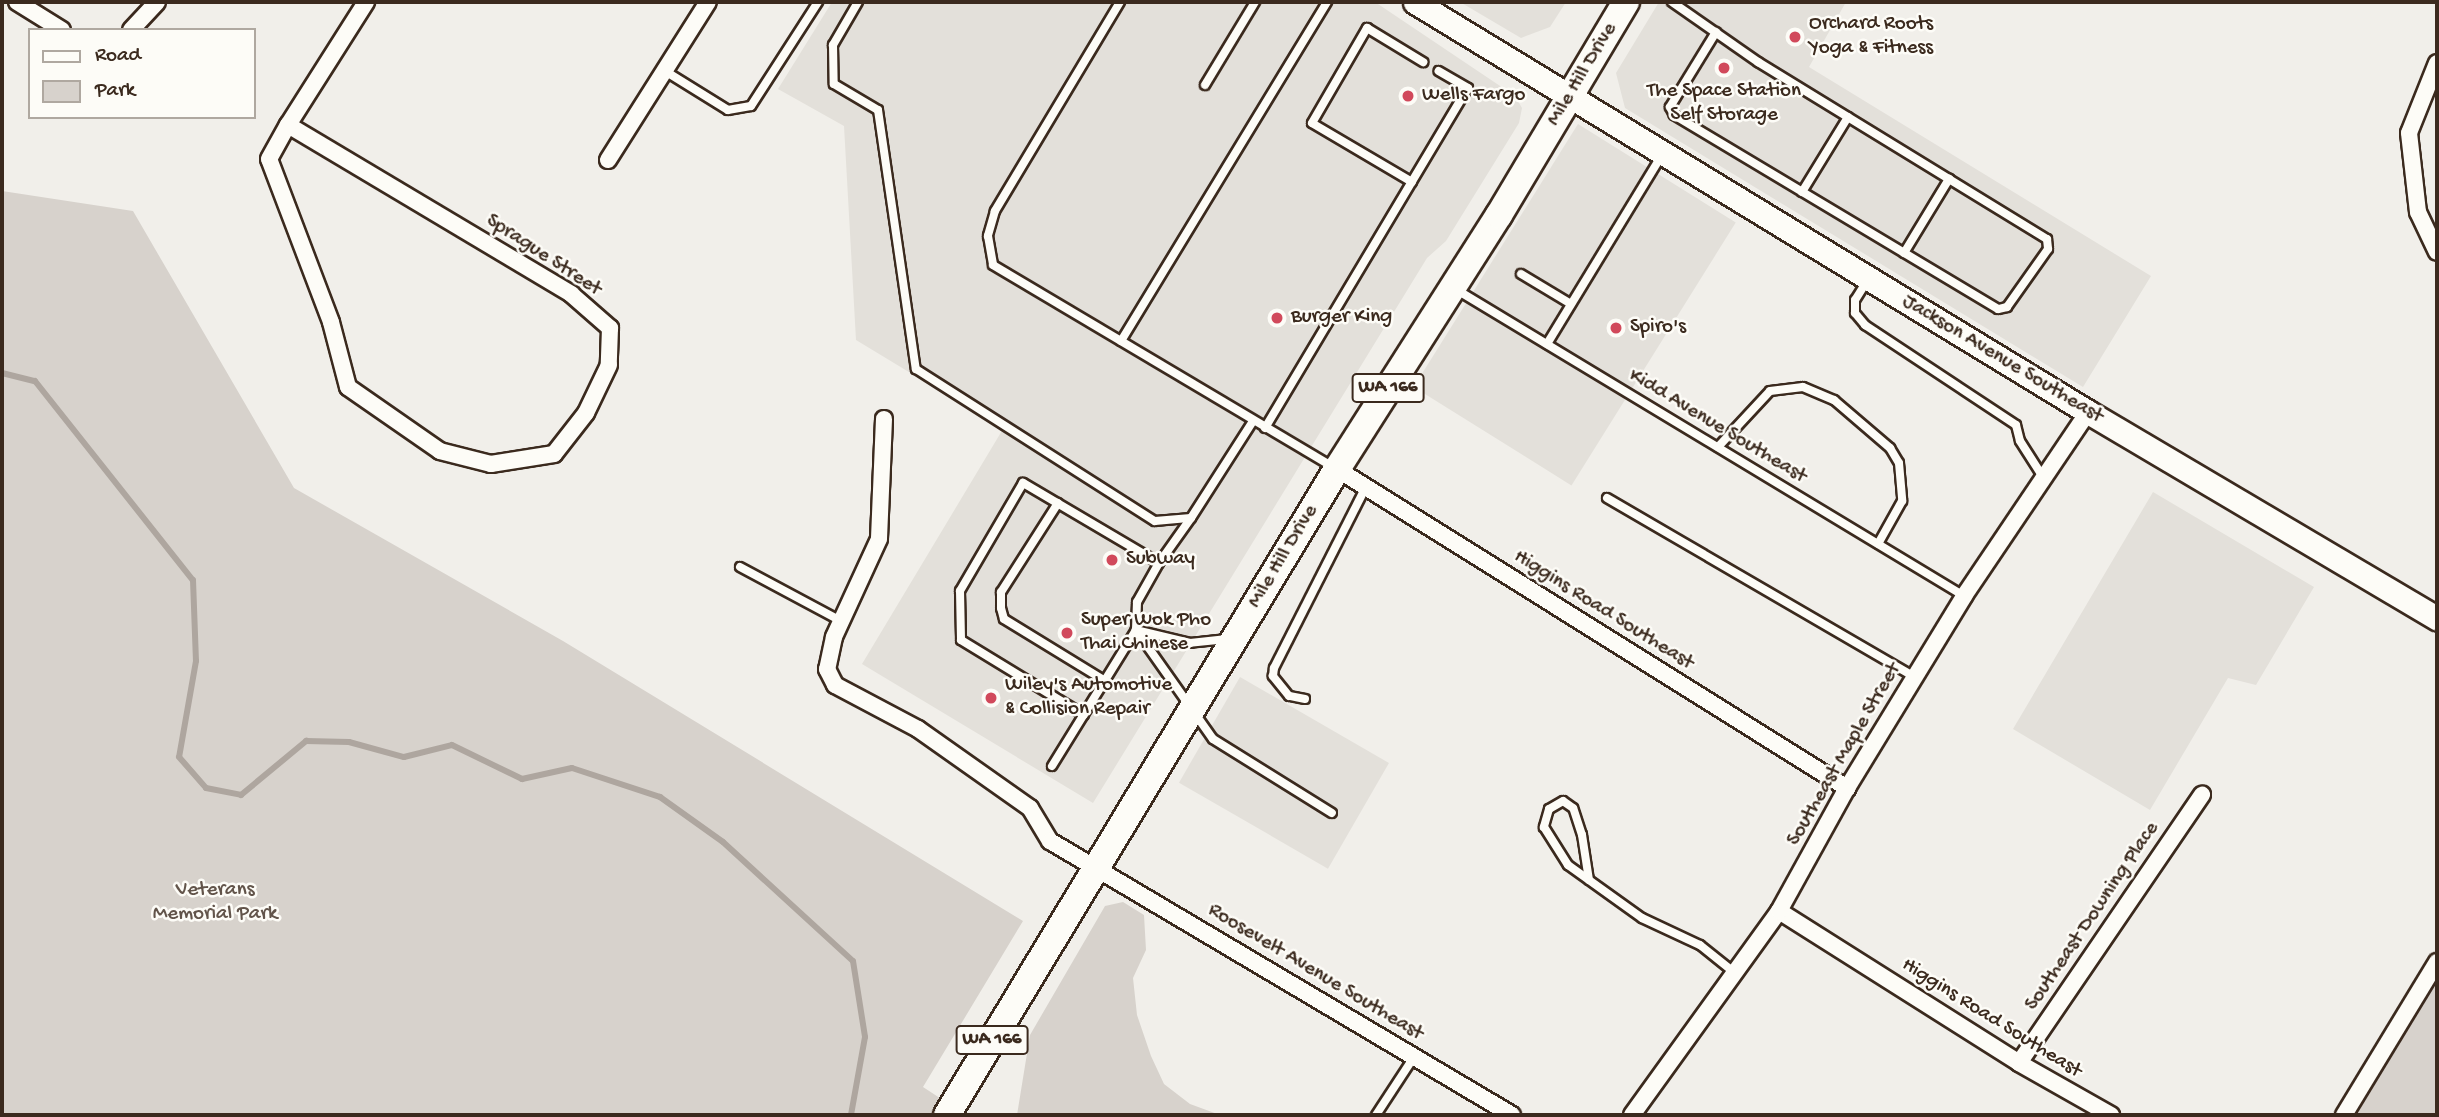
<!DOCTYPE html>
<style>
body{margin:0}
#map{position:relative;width:2439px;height:1117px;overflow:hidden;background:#f1efea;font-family:"Gochi Hand",sans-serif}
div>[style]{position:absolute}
.built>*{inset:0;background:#e3e0da;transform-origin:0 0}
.green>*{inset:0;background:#d7d2cc}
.stream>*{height:6px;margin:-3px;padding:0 3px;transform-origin:3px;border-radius:3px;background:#aea69f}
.roads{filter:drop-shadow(2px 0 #3b2a1e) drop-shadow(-2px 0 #3b2a1e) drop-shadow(0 2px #3b2a1e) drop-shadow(0 -2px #3b2a1e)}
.service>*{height:8px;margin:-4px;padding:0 4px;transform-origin:4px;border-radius:4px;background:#fdfcf7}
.minor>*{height:16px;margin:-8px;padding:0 8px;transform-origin:8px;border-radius:8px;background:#fdfcf7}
.secondary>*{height:23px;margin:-11.5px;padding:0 11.5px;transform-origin:11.5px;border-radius:11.5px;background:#fdfcf7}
.primary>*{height:26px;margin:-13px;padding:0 13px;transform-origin:13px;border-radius:13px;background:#fdfcf7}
.dots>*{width:19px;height:19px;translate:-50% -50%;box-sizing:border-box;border:4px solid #fdfcf7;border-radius:50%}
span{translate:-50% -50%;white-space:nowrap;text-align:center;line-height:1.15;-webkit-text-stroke:5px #fdfcf7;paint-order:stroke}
.shield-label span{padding:2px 5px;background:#fdfcf7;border:2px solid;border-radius:5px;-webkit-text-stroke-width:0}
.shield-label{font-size:19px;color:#3b2a1e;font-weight:700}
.poi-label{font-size:21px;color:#3b2a1e}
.left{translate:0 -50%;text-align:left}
.street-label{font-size:21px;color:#3b2a1e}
.park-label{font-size:21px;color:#62544a}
.frame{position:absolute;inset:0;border:4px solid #3b2a1e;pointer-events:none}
.legend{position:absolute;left:28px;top:28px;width:228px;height:91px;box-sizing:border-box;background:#fdfcf7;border:2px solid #afa8a0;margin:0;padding:9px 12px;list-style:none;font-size:21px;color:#3b2a1e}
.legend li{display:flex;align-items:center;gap:14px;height:35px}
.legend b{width:35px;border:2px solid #afa8a0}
</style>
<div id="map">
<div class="built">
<div style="clip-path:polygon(832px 2px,1375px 2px,1515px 96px,1522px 108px,1519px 123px,1446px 241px,1427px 258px,1093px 803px,862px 664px,1003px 429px,856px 340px,844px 126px,778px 89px)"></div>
<div style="clip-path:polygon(1460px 2px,1566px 2px,1550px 27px,1521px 38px)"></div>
<div style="clip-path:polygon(1659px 2px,1846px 2px,1809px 67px,2151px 276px,2083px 387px,1625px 108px,1616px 73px)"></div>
<div style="left:1578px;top:124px;width:186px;height:310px;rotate:32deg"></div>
<div style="clip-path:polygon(2153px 492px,2314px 587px,2256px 685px,2228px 678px,2150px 810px,2013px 729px)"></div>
<div style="left:1240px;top:677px;width:172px;height:122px;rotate:30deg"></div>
</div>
<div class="green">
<div style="clip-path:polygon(2px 191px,133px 211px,294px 488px,563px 641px,1023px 921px,923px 1087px,952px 1106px,947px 1115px,2px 1115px)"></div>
<div style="clip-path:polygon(1123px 902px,1144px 915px,1146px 950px,1133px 978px,1137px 1015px,1151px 1056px,1164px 1084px,1190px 1104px,1220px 1115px,1017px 1115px,1030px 1035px,1105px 906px)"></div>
<div style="clip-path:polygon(2437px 962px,2437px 1115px,2333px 1115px,2419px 992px)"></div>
</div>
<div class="stream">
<div style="left:2px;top:373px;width:34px;rotate:14deg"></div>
<div style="left:35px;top:381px;width:254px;rotate:51.6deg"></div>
<div style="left:193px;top:580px;width:81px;rotate:87.9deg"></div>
<div style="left:196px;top:661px;width:97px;rotate:100deg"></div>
<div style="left:179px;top:757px;width:41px;rotate:48.9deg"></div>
<div style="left:206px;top:788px;width:36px;rotate:11deg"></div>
<div style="left:241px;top:795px;width:85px;rotate:-39.7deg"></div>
<div style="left:306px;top:741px;width:43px;rotate:1.3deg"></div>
<div style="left:349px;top:742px;width:57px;rotate:15.3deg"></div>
<div style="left:404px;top:757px;width:49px;rotate:-14deg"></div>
<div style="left:452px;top:745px;width:78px;rotate:25.9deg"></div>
<div style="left:522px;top:779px;width:51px;rotate:-12.4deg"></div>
<div style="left:572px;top:768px;width:93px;rotate:18.2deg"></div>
<div style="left:660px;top:797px;width:77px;rotate:35.5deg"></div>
<div style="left:723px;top:842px;width:176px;rotate:42.5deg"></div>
<div style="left:853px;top:961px;width:77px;rotate:81deg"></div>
<div style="left:865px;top:1037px;width:79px;rotate:100.2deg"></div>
</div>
<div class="roads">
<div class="service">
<div style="left:858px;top:2px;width:50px;rotate:120.2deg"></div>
<div style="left:833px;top:45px;width:39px;rotate:89deg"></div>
<div style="left:834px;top:84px;width:51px;rotate:30.6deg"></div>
<div style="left:878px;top:110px;width:262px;rotate:81.7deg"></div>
<div style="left:916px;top:369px;width:283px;rotate:32.5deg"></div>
<div style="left:1155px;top:521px;width:36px;rotate:-5deg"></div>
<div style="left:1191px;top:518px;width:115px;rotate:-57.4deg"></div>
<div style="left:1120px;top:2px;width:244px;rotate:120.9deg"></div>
<div style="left:995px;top:211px;width:26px;rotate:106deg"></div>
<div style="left:988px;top:236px;width:29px;rotate:80deg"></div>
<div style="left:993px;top:265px;width:394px;rotate:30.7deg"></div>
<div style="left:1672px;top:2px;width:105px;rotate:34.9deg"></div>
<div style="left:1758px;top:62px;width:339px;rotate:31.5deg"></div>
<div style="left:2047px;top:239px;width:10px;rotate:84deg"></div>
<div style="left:2048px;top:249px;width:71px;rotate:125.3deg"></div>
<div style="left:2007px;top:307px;width:9px;rotate:167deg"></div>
<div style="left:1998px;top:309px;width:378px;rotate:-149.1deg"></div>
<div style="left:1674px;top:115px;width:9px;rotate:-117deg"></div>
<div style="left:1670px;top:107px;width:88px;rotate:-58.5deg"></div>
<div style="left:665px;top:71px;width:74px;rotate:31.8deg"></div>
<div style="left:728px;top:110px;width:23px;rotate:-10deg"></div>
<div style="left:751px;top:106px;width:124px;rotate:-57.2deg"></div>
<div style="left:1205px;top:85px;width:97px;rotate:-58.9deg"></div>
<div style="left:1412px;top:182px;width:116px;rotate:-149.5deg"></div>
<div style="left:1312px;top:123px;width:110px;rotate:-59.9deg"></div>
<div style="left:1367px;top:28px;width:66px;rotate:31.3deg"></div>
<div style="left:1802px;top:192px;width:88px;rotate:-58.5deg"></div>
<div style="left:1904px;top:253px;width:87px;rotate:-58.7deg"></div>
<div style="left:1521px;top:274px;width:58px;rotate:31deg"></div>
<div style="left:1867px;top:281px;width:22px;rotate:122deg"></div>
<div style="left:1855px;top:300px;width:13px;rotate:90deg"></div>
<div style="left:1855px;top:313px;width:16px;rotate:50deg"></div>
<div style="left:1865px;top:325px;width:181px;rotate:33.5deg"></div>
<div style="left:2016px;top:425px;width:16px;rotate:76deg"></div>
<div style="left:2020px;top:441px;width:43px;rotate:57.4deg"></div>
<div style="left:1457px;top:290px;width:592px;rotate:31.11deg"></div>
<div style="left:1121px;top:341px;width:397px;rotate:-58.7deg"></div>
<div style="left:1547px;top:344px;width:221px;rotate:-58.7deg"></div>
<div style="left:1265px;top:428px;width:396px;rotate:-59.2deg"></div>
<div style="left:1468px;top:88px;width:34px;rotate:-150deg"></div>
<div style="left:1718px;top:447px;width:76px;rotate:-47.1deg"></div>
<div style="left:1770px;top:391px;width:33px;rotate:-7deg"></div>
<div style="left:1803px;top:387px;width:34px;rotate:23deg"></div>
<div style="left:1834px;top:400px;width:74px;rotate:40.6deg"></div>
<div style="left:1890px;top:448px;width:17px;rotate:59deg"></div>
<div style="left:1899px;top:463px;width:38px;rotate:85deg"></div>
<div style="left:1902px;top:501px;width:49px;rotate:119.2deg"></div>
<div style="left:1607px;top:498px;width:356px;rotate:30.2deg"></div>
<div style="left:1058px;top:503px;width:106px;rotate:122.6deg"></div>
<div style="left:1001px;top:592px;width:16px;rotate:90deg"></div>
<div style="left:1001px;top:608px;width:11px;rotate:75deg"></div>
<div style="left:1004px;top:619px;width:119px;rotate:31.5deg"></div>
<div style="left:1159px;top:563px;width:55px;rotate:-54.6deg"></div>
<div style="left:740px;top:567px;width:115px;rotate:28.1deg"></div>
<div style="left:1227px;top:639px;width:37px;rotate:174deg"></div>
<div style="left:1190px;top:643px;width:56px;rotate:-166.5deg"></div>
<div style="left:1136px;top:630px;width:133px;rotate:54.8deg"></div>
<div style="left:1213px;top:739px;width:140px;rotate:31.9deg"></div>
<div style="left:1305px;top:699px;width:16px;rotate:-169deg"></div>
<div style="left:1289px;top:696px;width:26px;rotate:-129deg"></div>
<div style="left:1273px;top:676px;width:8px;rotate:-83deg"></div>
<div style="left:1274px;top:668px;width:203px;rotate:-63.1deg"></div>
<div style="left:1052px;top:766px;width:160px;rotate:-58.3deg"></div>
<div style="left:1136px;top:630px;width:28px;rotate:-88deg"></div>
<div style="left:1137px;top:602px;width:45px;rotate:-60.6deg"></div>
<div style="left:1159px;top:563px;width:158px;rotate:-149.5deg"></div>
<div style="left:1023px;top:483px;width:125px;rotate:120.3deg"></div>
<div style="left:960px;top:591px;width:49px;rotate:88.8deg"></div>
<div style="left:961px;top:640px;width:144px;rotate:31.4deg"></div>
<div style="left:1589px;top:880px;width:46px;rotate:-98.8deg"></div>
<div style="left:1582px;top:835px;width:28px;rotate:-108deg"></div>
<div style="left:1573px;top:808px;width:12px;rotate:-145deg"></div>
<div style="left:1563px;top:801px;width:16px;rotate:150deg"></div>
<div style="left:1549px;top:809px;width:19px;rotate:106deg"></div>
<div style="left:1544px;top:827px;width:45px;rotate:57.7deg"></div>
<div style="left:1568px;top:865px;width:91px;rotate:35.6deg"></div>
<div style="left:1642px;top:918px;width:64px;rotate:25deg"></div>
<div style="left:1700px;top:945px;width:45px;rotate:38.7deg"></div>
<div style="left:1376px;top:1115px;width:69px;rotate:-56.8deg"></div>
</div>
<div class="minor">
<div style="left:17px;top:2px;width:53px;rotate:31.9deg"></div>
<div style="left:131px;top:30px;width:38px;rotate:-47deg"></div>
<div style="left:2437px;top:63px;width:75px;rotate:111.8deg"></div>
<div style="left:2409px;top:133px;width:80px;rotate:83.5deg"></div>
<div style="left:2418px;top:212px;width:44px;rotate:64.6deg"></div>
<div style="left:288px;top:125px;width:330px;rotate:30.8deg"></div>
<div style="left:571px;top:294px;width:52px;rotate:41.1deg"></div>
<div style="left:610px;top:328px;width:37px;rotate:92deg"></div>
<div style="left:609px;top:365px;width:53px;rotate:115.6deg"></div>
<div style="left:586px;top:413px;width:52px;rotate:128deg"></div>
<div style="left:554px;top:454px;width:64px;rotate:171deg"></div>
<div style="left:491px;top:464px;width:53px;rotate:-165.7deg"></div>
<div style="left:440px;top:451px;width:112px;rotate:-145.2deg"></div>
<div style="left:348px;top:387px;width:67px;rotate:-104.7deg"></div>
<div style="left:331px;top:322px;width:174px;rotate:-110.8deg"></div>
<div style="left:269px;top:159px;width:39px;rotate:-61deg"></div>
<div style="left:288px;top:125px;width:146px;rotate:-57.6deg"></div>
<div style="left:608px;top:160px;width:187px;rotate:-57.7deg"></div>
<div style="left:884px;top:419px;width:120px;rotate:92.4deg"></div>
<div style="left:879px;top:539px;width:108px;rotate:114.7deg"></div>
<div style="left:834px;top:637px;width:33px;rotate:102deg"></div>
<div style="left:827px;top:669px;width:18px;rotate:63deg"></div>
<div style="left:835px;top:685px;width:94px;rotate:27.9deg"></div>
<div style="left:918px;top:729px;width:137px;rotate:35.2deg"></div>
<div style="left:1030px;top:808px;width:39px;rotate:59deg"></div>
<div style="left:1050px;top:841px;width:537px;rotate:30.67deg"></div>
<div style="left:1337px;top:469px;width:602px;rotate:32.03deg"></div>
<div style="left:1779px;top:911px;width:284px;rotate:32.3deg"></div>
<div style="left:2019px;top:1063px;width:106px;rotate:29.5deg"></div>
<div style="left:2019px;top:1063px;width:325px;rotate:-55.7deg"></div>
<div style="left:1632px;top:1115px;width:251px;rotate:-54.2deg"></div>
<div style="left:1779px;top:911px;width:141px;rotate:-61.1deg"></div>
<div style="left:1847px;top:788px;width:225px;rotate:-58.6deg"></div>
<div style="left:1964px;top:596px;width:222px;rotate:-56deg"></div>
<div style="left:2344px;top:1115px;width:179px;rotate:-58.7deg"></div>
</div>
<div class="secondary">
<div style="left:1415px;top:2px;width:788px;rotate:31.35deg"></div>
<div style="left:2088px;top:412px;width:405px;rotate:30.6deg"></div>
</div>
<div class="primary">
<div style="left:947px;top:1115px;width:755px;rotate:-58.88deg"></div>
<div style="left:1337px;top:469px;width:301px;rotate:-57.5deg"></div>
<div style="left:1499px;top:215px;width:248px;rotate:-59.2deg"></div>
</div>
</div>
<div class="dots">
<div style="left:1795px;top:37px;background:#d1495b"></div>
<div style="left:1724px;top:68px;background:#d1495b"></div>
<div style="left:1408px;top:96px;background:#d1495b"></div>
<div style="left:1277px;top:318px;background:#d1495b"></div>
<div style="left:1616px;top:328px;background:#d1495b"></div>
<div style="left:1112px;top:560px;background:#d1495b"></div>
<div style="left:1067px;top:633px;background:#d1495b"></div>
<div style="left:991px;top:698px;background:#d1495b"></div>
</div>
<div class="shield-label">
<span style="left:1388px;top:388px">WA 166</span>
<span style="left:992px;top:1040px">WA 166</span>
</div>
<div class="poi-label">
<span class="left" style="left:1809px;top:37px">Orchard Roots<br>Yoga &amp; Fitness</span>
<span style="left:1724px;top:104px">The Space Station<br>Self Storage</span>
<span class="left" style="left:1422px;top:96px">Wells Fargo</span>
<span class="left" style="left:1291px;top:318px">Burger King</span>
<span class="left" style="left:1630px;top:328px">Spiro's</span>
<span class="left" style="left:1126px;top:560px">Subway</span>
<span class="left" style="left:1081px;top:633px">Super Wok Pho<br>Thai Chinese</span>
<span class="left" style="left:1005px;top:698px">Wiley's Automotive<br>&amp; Collision Repair</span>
</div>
<div class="street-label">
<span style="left:1583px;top:75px;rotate:-59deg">Mile Hill Drive</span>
<span style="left:543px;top:256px;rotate:33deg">Sprague Street</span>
<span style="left:2002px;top:360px;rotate:31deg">Jackson Avenue Southeast</span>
<span style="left:1717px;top:427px;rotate:31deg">Kidd Avenue Southeast</span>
<span style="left:1284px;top:557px;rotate:-59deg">Mile Hill Drive</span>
<span style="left:1603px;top:611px;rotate:32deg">Higgins Road Southeast</span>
<span style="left:1845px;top:755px;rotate:-60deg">Southeast Maple Street</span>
<span style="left:2093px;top:917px;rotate:-56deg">Southeast Downing Place</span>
<span style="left:1315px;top:973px;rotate:31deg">Roosevelt Avenue Southeast</span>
<span style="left:1991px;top:1019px;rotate:32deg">Higgins Road Southeast</span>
</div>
<div class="park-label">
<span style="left:215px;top:903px">Veterans<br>Memorial Park</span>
</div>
<div class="frame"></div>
<ul class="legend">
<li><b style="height:9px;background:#fdfcf7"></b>Road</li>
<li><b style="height:19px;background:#d7d2cc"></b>Park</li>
</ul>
</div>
